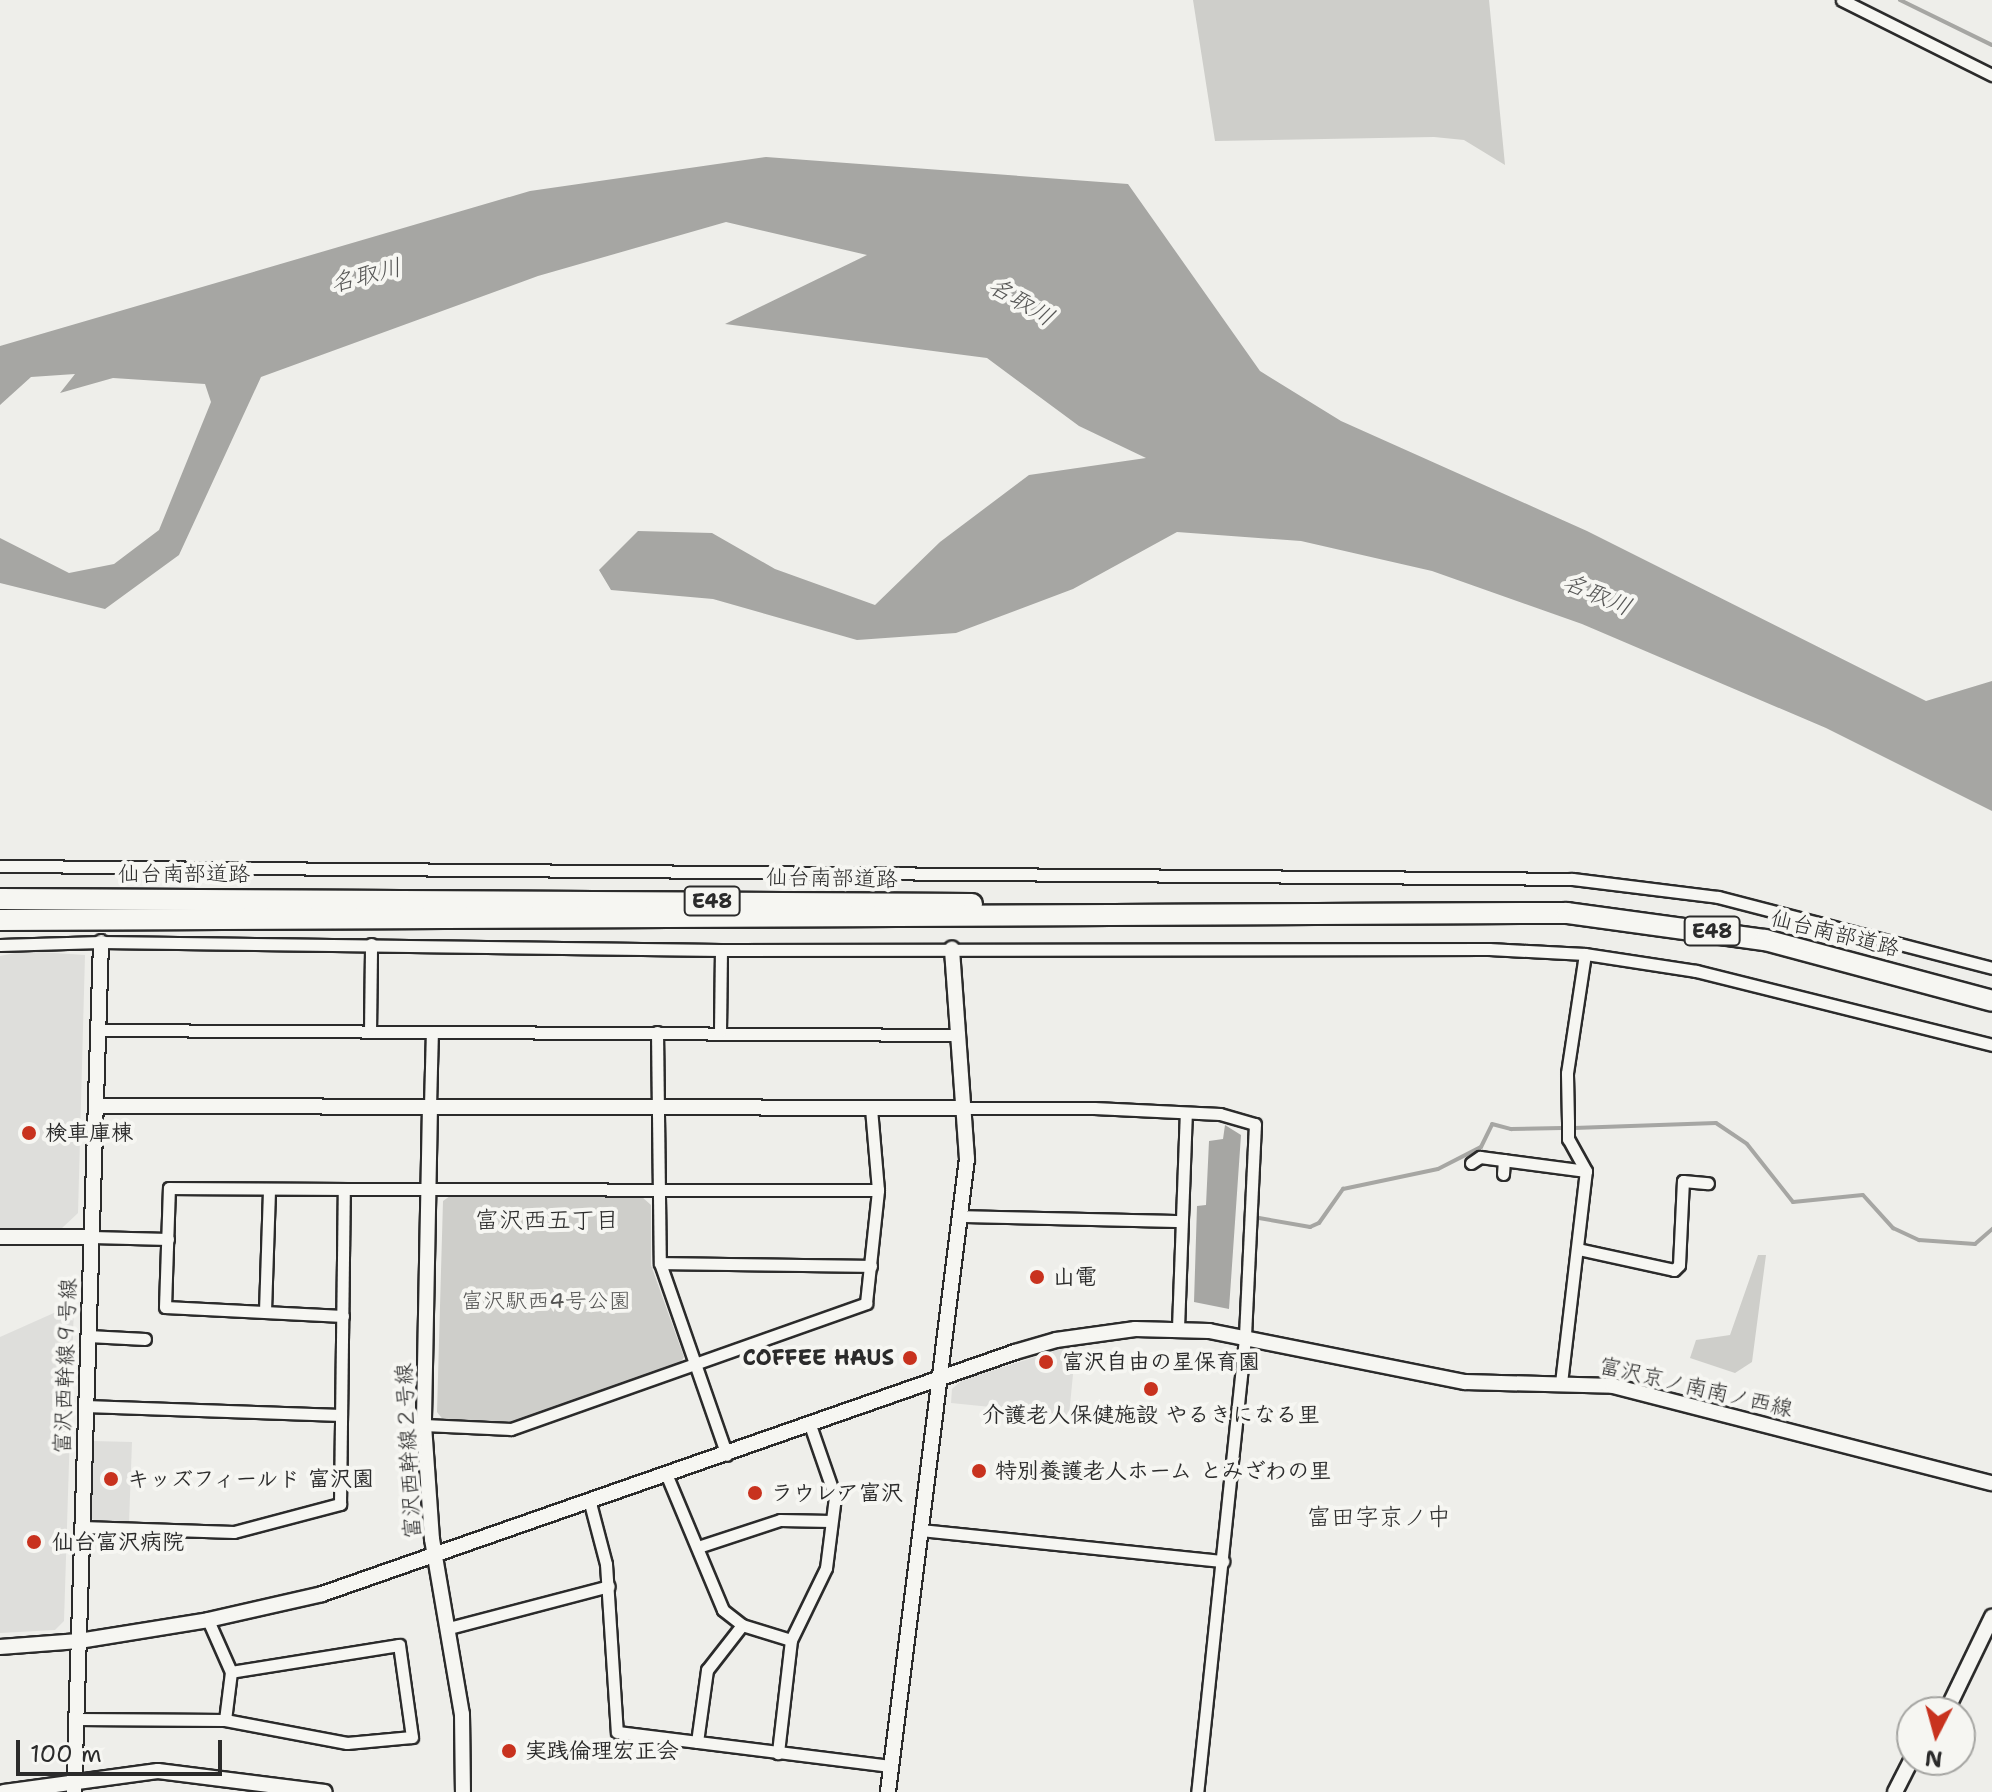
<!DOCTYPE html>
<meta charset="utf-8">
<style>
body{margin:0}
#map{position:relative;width:1992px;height:1792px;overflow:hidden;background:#eeeeea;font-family:"Shantell Sans","Klee One",sans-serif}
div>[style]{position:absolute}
.built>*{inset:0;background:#dededb}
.green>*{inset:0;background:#cececa}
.water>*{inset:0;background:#a6a6a3}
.stream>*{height:4px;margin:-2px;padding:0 2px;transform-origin:2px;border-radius:2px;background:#a6a6a3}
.roads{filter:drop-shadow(2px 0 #2b2b2b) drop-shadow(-2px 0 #2b2b2b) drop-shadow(0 2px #2b2b2b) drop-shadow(0 -2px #2b2b2b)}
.street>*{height:11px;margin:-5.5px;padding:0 5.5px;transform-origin:5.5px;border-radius:5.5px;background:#f6f6f2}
.secondary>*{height:14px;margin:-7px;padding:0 7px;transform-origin:7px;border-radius:7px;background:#f6f6f2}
.highway>*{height:20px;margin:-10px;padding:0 10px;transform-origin:10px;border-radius:10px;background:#f6f6f2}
.dots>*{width:22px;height:22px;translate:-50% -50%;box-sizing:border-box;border:4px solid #f6f6f2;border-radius:50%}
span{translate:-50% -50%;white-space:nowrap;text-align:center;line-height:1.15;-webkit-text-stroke:8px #f6f6f2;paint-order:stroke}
.shield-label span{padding:2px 6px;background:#f6f6f2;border:2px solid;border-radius:6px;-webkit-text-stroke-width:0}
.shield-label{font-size:20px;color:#2b2b2b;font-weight:700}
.street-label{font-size:22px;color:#2b2b2b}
.poi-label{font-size:22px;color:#2b2b2b;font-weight:700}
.left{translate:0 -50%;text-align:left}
.right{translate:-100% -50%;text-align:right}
.park-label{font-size:22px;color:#545453}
.water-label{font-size:24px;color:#565655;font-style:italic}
.neighbourhood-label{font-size:24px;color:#2b2b2b}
.north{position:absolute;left:1896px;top:1696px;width:80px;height:80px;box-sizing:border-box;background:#f6f6f2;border:2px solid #a5a5a2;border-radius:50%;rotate:186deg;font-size:22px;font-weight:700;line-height:32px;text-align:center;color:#2b2b2b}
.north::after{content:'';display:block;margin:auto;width:28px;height:36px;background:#c8321e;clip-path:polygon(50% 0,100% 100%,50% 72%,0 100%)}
.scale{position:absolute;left:16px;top:1740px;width:206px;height:36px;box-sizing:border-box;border:4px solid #2b2b2b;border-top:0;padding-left:10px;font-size:24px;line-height:28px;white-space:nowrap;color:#2b2b2b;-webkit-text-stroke:6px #f6f6f2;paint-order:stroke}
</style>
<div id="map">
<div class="built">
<div style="clip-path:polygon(25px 951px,85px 955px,78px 1213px,61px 1229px,0 1230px,0 956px)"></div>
<div style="clip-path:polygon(74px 1304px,64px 1621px,55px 1630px,0 1633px,0 1337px)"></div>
<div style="clip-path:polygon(1076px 1344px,1069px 1415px,951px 1403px,952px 1389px,962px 1380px)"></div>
<div style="clip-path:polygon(92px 1441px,132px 1442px,129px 1523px,96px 1522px,89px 1516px)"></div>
</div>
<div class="green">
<div style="clip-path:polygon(1193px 0,1489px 0,1505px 165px,1464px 140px,1434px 137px,1215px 141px)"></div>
<div style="clip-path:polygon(450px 1196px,642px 1197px,651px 1205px,651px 1265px,684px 1357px,678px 1367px,512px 1423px,444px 1421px,437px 1412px,443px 1201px)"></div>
<div style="clip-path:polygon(1758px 1255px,1766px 1255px,1752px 1362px,1735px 1373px,1690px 1358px,1696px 1340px,1730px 1335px)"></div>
</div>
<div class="water">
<div style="clip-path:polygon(766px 157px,1128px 184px,1260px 371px,1341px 421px,1587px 531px,1926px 701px,1992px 681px,1992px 811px,1826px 728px,1582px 624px,1432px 571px,1301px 541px,1177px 532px,1073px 589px,956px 633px,857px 640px,713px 599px,611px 590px,599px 570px,638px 531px,712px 533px,775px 569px,875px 605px,940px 542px,1029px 475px,1146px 458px,1079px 426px,987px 358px,725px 324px,867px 255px,726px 222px,538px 276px,261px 377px,179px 555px,105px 609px,0 583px,0 538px,69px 573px,114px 564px,159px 530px,211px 402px,205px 384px,113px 378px,60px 393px,75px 374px,31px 377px,0 405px,0 346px,530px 191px)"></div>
<div style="clip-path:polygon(1225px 1125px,1241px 1135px,1229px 1309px,1194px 1302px,1197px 1206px,1206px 1205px,1209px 1141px,1223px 1139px)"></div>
</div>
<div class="stream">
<div style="left:1900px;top:0;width:102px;rotate:26.1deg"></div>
<div style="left:1574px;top:1128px;width:142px;rotate:-2deg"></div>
<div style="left:1716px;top:1123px;width:37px;rotate:34deg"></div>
<div style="left:1747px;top:1144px;width:74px;rotate:51.6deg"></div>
<div style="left:1793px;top:1202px;width:70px;rotate:-5.7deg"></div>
<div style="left:1863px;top:1195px;width:45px;rotate:47.7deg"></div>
<div style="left:1893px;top:1228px;width:29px;rotate:25deg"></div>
<div style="left:1919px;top:1240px;width:56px;rotate:4.1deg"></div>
<div style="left:1975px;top:1244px;width:23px;rotate:-41deg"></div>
<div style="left:1259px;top:1218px;width:52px;rotate:10deg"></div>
<div style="left:1310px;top:1227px;width:10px;rotate:-24deg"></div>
<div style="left:1319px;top:1223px;width:42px;rotate:-54.8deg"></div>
<div style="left:1343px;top:1189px;width:97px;rotate:-11.9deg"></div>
<div style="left:1438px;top:1169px;width:48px;rotate:-27.1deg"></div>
<div style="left:1481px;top:1147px;width:25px;rotate:-64deg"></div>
<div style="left:1492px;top:1124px;width:20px;rotate:15deg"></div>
<div style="left:1511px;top:1129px;width:51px;rotate:-1.1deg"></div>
</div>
<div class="roads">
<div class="street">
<div style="left:1842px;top:0;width:168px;rotate:26.6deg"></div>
<div style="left:0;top:866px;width:1572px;rotate:0.47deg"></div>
<div style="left:1572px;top:879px;width:147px;rotate:7deg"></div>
<div style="left:1718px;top:897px;width:283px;rotate:14.5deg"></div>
<div style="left:0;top:945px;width:101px;rotate:-1.7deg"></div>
<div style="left:101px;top:942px;width:620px;rotate:0.74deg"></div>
<div style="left:721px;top:950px;width:768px;rotate:-0.07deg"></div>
<div style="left:1489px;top:949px;width:96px;rotate:3deg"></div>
<div style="left:1585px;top:954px;width:112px;rotate:8.7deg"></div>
<div style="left:1696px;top:971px;width:305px;rotate:14deg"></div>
<div style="left:99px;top:1030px;width:860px;rotate:0.33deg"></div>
<div style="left:720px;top:1031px;width:81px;rotate:-89.3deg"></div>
<div style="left:370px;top:1032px;width:88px;rotate:-89.3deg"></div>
<div style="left:657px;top:1032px;width:231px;rotate:89.3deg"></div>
<div style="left:660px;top:1263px;width:203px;rotate:70.8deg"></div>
<div style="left:430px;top:1106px;width:74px;rotate:-88.5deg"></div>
<div style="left:962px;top:1108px;width:132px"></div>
<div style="left:1094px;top:1108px;width:126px;rotate:2.7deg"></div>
<div style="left:1220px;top:1114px;width:36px;rotate:16deg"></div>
<div style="left:1255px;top:1124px;width:214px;rotate:92.7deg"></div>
<div style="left:1245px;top:1338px;width:457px;rotate:96deg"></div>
<div style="left:1471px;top:1163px;width:11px;rotate:-34deg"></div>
<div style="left:1480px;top:1157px;width:107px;rotate:7.5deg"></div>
<div style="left:1503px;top:1174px;width:14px;rotate:-86deg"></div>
<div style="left:960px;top:1216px;width:221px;rotate:1.3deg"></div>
<div style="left:92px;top:1237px;width:76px;rotate:1.5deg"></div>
<div style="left:1578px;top:1249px;width:98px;rotate:12.3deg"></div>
<div style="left:1674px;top:1270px;width:7px;rotate:-45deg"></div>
<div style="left:1679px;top:1265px;width:84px;rotate:-87.3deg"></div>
<div style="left:1683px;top:1181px;width:25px;rotate:5deg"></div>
<div style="left:660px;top:1263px;width:211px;rotate:0.8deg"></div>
<div style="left:265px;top:1311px;width:122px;rotate:-88.1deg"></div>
<div style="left:343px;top:1316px;width:178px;rotate:-177.1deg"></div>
<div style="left:165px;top:1307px;width:119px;rotate:-88.1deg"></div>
<div style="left:169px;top:1188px;width:175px;rotate:0.3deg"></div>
<div style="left:1178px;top:1328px;width:214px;rotate:-87.9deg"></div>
<div style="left:88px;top:1336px;width:57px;rotate:3deg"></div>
<div style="left:1561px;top:1383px;width:213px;rotate:-83.3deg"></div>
<div style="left:1586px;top:1171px;width:37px;rotate:-119deg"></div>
<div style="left:1568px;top:1139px;width:17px;rotate:-90deg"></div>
<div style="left:1568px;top:1122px;width:49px;rotate:-91.2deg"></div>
<div style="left:1567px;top:1073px;width:120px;rotate:-81.4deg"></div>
<div style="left:85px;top:1406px;width:256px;rotate:2deg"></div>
<div style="left:424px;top:1425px;width:87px;rotate:2.6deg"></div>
<div style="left:511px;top:1429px;width:377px;rotate:-19.5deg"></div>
<div style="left:866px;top:1303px;width:114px;rotate:-83.9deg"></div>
<div style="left:878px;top:1190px;width:82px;rotate:-94.9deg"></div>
<div style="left:667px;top:1476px;width:145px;rotate:67.3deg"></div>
<div style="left:723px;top:1610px;width:24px;rotate:38deg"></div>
<div style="left:590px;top:1503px;width:63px;rotate:75.3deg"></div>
<div style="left:606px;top:1564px;width:168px;rotate:86.3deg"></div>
<div style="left:617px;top:1732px;width:276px;rotate:7.1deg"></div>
<div style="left:82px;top:1527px;width:152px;rotate:1.9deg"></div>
<div style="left:234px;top:1532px;width:110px;rotate:-14.8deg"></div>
<div style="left:340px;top:1504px;width:315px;rotate:-89.3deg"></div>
<div style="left:344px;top:1189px;width:534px;rotate:0.11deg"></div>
<div style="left:921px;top:1530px;width:304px;rotate:5.9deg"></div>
<div style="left:698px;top:1547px;width:86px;rotate:-18.2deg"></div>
<div style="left:780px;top:1520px;width:51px;rotate:1.1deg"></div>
<div style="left:449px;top:1628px;width:165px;rotate:-14.7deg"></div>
<div style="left:791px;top:1640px;width:80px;rotate:-64.1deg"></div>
<div style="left:826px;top:1568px;width:72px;rotate:-82.8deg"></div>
<div style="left:835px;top:1497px;width:76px;rotate:-109.1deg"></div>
<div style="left:77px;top:1719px;width:148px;rotate:0.4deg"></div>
<div style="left:225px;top:1720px;width:124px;rotate:10.7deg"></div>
<div style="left:347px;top:1743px;width:65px;rotate:-5.3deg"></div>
<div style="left:412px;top:1737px;width:93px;rotate:-98deg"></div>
<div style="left:399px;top:1645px;width:170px;rotate:170.9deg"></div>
<div style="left:231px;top:1672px;width:57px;rotate:-113.9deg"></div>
<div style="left:225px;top:1720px;width:48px;rotate:-82.9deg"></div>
<div style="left:697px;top:1742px;width:73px;rotate:-82.1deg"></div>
<div style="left:707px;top:1670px;width:57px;rotate:-52.1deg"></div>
<div style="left:742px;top:1625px;width:51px;rotate:17deg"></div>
<div style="left:791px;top:1640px;width:114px;rotate:96.6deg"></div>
</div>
<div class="secondary">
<div style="left:97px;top:1106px;width:865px;rotate:0.13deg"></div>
<div style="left:430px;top:1106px;width:319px;rotate:91.1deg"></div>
<div style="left:424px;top:1425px;width:114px;rotate:86deg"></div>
<div style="left:432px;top:1539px;width:178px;rotate:80.3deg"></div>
<div style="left:462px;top:1714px;width:78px;rotate:89.3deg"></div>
<div style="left:0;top:1237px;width:92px"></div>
<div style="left:0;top:1647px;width:79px;rotate:-4.3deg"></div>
<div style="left:79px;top:1641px;width:131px;rotate:-9.2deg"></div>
<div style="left:208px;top:1620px;width:117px;rotate:-12.8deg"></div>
<div style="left:322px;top:1594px;width:734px;rotate:-19.25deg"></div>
<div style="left:1015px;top:1352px;width:43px;rotate:-16.3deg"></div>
<div style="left:1056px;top:1340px;width:80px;rotate:-7.9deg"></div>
<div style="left:1135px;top:1329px;width:74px;rotate:1.5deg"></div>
<div style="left:1209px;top:1331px;width:261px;rotate:11.3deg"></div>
<div style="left:1465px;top:1382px;width:148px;rotate:1.5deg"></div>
<div style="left:1613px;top:1386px;width:391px;rotate:14.4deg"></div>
<div style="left:1946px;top:1712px;width:106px;rotate:-64.2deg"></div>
<div style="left:4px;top:1792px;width:155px;rotate:-7.8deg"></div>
<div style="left:158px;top:1771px;width:168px;rotate:7.2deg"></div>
<div style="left:74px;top:1792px;width:850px;rotate:-88.18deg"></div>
<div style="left:888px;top:1792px;width:638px;rotate:-82.89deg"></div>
<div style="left:967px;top:1159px;width:211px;rotate:-94.1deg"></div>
<div style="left:1895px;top:1792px;width:38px;rotate:-63deg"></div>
</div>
<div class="highway">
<div style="left:0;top:899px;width:972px;rotate:0.29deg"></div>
<div style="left:0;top:920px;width:1567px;rotate:-0.26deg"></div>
<div style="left:1567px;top:913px;width:200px;rotate:7.8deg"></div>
<div style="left:1765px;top:940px;width:235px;rotate:15deg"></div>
</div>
</div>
<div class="dots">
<div style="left:29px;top:1133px;background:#c8321e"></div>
<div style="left:1037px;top:1277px;background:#c8321e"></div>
<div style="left:910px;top:1358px;background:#c8321e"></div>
<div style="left:1046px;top:1362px;background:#c8321e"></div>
<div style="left:1151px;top:1389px;background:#c8321e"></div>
<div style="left:979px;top:1471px;background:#c8321e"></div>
<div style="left:111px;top:1479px;background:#c8321e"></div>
<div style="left:755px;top:1493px;background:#c8321e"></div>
<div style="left:34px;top:1542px;background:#c8321e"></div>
<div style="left:509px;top:1751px;background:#c8321e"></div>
</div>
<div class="shield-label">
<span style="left:712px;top:901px">E48</span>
<span style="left:1712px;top:931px">E48</span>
</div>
<div class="street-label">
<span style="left:184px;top:874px">仙台南部道路</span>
<span style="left:832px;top:878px;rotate:1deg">仙台南部道路</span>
<span style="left:1835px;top:933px;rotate:14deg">仙台南部道路</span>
<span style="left:65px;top:1366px;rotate:-88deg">富沢西幹線９号線</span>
<span style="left:1696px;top:1387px;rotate:13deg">富沢京ノ南南ノ西線</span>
<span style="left:408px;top:1451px;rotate:-93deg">富沢西幹線２号線</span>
</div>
<div class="poi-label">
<span class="left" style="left:45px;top:1133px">検車庫棟</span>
<span class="left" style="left:1053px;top:1277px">山電</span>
<span class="right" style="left:894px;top:1358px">COFFEE HAUS</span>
<span class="left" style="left:1062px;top:1362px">富沢自由の星保育園</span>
<span style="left:1151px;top:1415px">介護老人保健施設 やるきになる里</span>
<span class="left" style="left:995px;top:1471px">特別養護老人ホーム とみざわの里</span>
<span class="left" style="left:127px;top:1479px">キッズフィールド 富沢園</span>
<span class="left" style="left:771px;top:1493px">ラウレア富沢</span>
<span class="left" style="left:52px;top:1542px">仙台富沢病院</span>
<span class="left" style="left:525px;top:1751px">実践倫理宏正会</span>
</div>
<div class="park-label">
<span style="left:546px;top:1301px">富沢駅西4号公園</span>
</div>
<div class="water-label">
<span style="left:366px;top:276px;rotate:-14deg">名取川</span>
<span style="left:1021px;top:302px;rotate:31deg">名取川</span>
<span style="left:1597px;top:595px;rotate:23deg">名取川</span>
</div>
<div class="neighbourhood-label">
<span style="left:547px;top:1221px">富沢西五丁目</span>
<span style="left:1379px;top:1518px">富田字京ノ中</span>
</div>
<div class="north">N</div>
<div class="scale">100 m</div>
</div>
